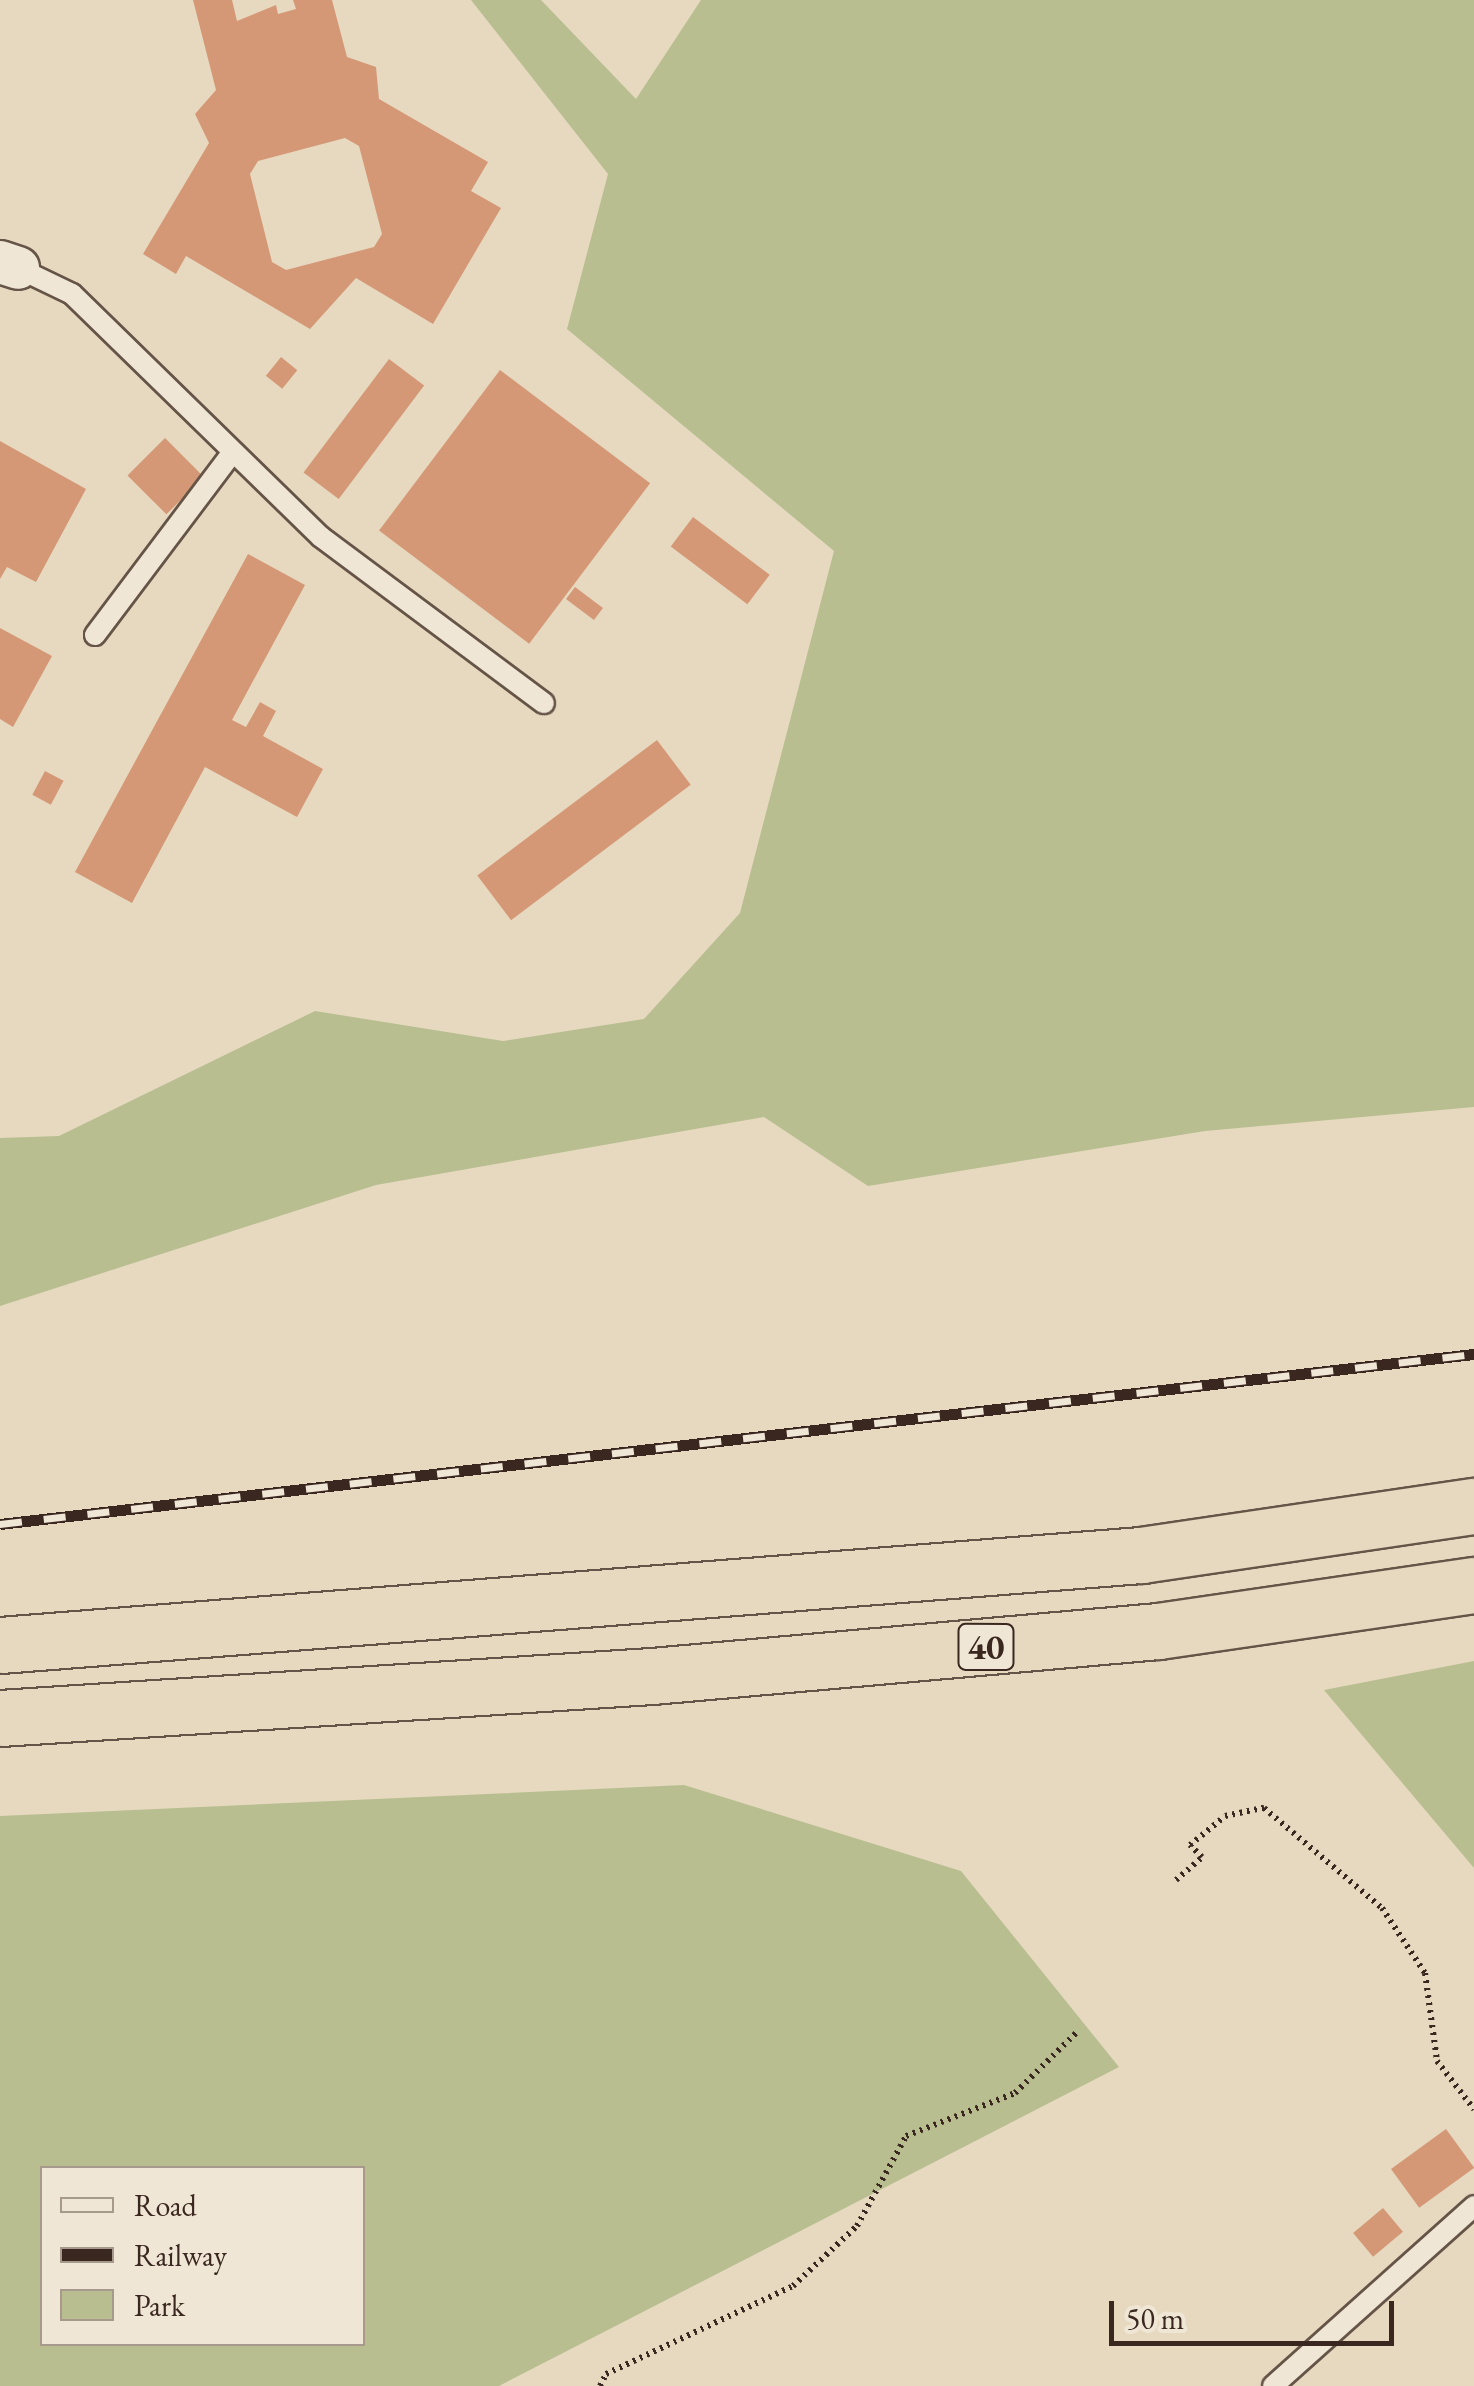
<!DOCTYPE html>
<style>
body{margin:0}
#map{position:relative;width:1474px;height:2386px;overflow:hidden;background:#e6d9bf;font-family:"EB Garamond",serif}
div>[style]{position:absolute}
.green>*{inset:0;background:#b8be90}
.building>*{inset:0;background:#d59877;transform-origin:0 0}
.path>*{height:6px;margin-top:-3px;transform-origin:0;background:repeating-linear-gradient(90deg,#3a271f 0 2.5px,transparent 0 7.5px)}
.roads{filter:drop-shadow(2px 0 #655447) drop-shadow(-2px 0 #655447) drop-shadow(0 2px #655447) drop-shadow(0 -2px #655447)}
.service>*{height:20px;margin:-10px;padding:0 10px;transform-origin:10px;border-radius:10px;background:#efe6d5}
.minor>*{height:42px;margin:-21px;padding:0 21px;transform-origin:21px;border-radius:21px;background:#efe6d5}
.motorway>*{height:55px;margin:-27.5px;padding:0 27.5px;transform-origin:27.5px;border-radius:27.5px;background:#e6d9bf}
.rail>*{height:11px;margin-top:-5.5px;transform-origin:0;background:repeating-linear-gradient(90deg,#efe6d5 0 22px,#3a271f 0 44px);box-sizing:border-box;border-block:2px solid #3a271f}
span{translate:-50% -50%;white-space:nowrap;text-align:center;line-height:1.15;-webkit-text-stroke:9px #efe6d5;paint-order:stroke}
.shield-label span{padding:2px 8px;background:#efe6d5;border:2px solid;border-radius:8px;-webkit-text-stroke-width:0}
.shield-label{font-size:35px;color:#3a271f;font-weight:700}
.legend{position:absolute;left:40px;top:2166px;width:325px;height:180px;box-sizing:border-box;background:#efe6d5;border:2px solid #a79a8c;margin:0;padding:12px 18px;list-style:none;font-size:30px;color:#3a271f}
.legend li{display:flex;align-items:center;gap:20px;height:50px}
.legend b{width:50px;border:2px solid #a79a8c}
.scale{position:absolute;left:1109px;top:2301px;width:285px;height:45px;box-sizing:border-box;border:5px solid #3a271f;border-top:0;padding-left:12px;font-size:30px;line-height:35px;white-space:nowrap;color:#3a271f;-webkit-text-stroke:8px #efe6d5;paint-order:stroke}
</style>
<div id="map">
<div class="green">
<div style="clip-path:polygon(471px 0,541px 0,636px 99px,701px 0,1474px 0,1474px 1107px,1205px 1131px,868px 1186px,764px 1117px,376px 1185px,0 1306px,0 1138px,59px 1136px,315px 1011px,503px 1041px,644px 1019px,740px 913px,834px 551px,567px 329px,608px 174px)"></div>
<div style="clip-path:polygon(1474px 1661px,1474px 1868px,1324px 1690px)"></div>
<div style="clip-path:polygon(evenodd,684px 1785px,961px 1871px,1119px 2067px,499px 2386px,0 2386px,0 1816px,684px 1785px,42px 2168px,362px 2168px,362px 2344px,42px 2344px,42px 2168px)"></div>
</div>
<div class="building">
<div style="clip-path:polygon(evenodd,193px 0,232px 0,237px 21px,276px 5px,278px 14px,296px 9px,293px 0,332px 0,347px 57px,376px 67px,379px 99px,488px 162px,471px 191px,501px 208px,433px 324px,356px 278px,310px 329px,186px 256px,176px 274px,143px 254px,209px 143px,195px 114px,216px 90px,193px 0,345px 138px,359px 146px,382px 234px,374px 247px,286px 270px,272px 262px,250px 174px,258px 161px,345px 138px)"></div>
<div style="left:281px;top:357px;width:21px;height:24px;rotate:39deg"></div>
<div style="left:389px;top:359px;width:44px;height:142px;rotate:37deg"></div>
<div style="left:500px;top:370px;width:188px;height:201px;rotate:37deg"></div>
<div style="left:165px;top:438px;width:55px;height:53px;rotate:45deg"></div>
<div style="clip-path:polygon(0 441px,86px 489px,36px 582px,7px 567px,0 579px)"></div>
<div style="left:693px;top:517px;width:96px;height:37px;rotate:37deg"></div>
<div style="clip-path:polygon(248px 554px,305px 585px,232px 720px,246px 727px,260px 702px,276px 711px,263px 736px,323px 769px,297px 817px,205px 767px,132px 903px,75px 872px)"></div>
<div style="left:575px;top:587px;width:35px;height:15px;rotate:37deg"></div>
<div style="clip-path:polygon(0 628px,52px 656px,13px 727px,0 719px)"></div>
<div style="left:657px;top:740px;width:56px;height:225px;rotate:53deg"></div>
<div style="left:45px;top:771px;width:21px;height:27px;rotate:28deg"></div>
<div style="left:1446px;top:2129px;width:48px;height:68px;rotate:54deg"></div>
<div style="left:1383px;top:2208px;width:31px;height:39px;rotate:50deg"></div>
</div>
<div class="path">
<div style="left:1176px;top:1880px;width:35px;rotate:-41deg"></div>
<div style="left:1202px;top:1857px;width:17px;rotate:-135deg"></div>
<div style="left:1190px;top:1845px;width:45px;rotate:-39.6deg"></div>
<div style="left:1225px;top:1816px;width:40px;rotate:-12deg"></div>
<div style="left:1264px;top:1808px;width:155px;rotate:40.3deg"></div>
<div style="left:1382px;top:1908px;width:78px;rotate:56.5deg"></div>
<div style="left:1425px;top:1973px;width:89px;rotate:82.2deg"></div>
<div style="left:1437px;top:2061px;width:61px;rotate:52.4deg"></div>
<div style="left:600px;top:2386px;width:13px;rotate:-63deg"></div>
<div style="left:606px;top:2374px;width:207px;rotate:-25.2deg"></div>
<div style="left:793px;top:2286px;width:88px;rotate:-43.2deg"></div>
<div style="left:857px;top:2226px;width:102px;rotate:-61.4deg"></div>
<div style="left:906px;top:2136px;width:117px;rotate:-21.5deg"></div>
<div style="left:1015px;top:2093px;width:86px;rotate:-44.5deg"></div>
</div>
<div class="roads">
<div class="service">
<div style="left:18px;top:268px;width:60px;rotate:25.7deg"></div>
<div style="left:72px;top:294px;width:348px;rotate:44.3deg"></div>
<div style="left:321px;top:537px;width:278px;rotate:36.7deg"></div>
<div style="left:95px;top:635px;width:224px;rotate:-53deg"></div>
<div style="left:1273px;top:2386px;width:270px;rotate:-41.8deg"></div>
</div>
<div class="minor">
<div style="left:0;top:262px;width:19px;rotate:18deg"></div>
</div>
<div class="motorway">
<div style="left:0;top:1645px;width:1145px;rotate:-4.51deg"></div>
<div style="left:1141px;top:1555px;width:337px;rotate:-8.4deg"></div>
<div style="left:0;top:1718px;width:653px;rotate:-3.69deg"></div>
<div style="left:652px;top:1676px;width:508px;rotate:-5.08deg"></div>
<div style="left:1158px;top:1631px;width:319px;rotate:-8.3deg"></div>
</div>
</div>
<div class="rail">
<div style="left:0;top:1524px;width:1484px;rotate:-6.58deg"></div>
</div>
<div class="shield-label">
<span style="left:986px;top:1647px">40</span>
</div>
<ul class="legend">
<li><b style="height:12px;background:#efe6d5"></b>Road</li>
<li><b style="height:12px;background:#3a271f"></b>Railway</li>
<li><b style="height:28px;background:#b8be90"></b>Park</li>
</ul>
<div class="scale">50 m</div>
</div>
